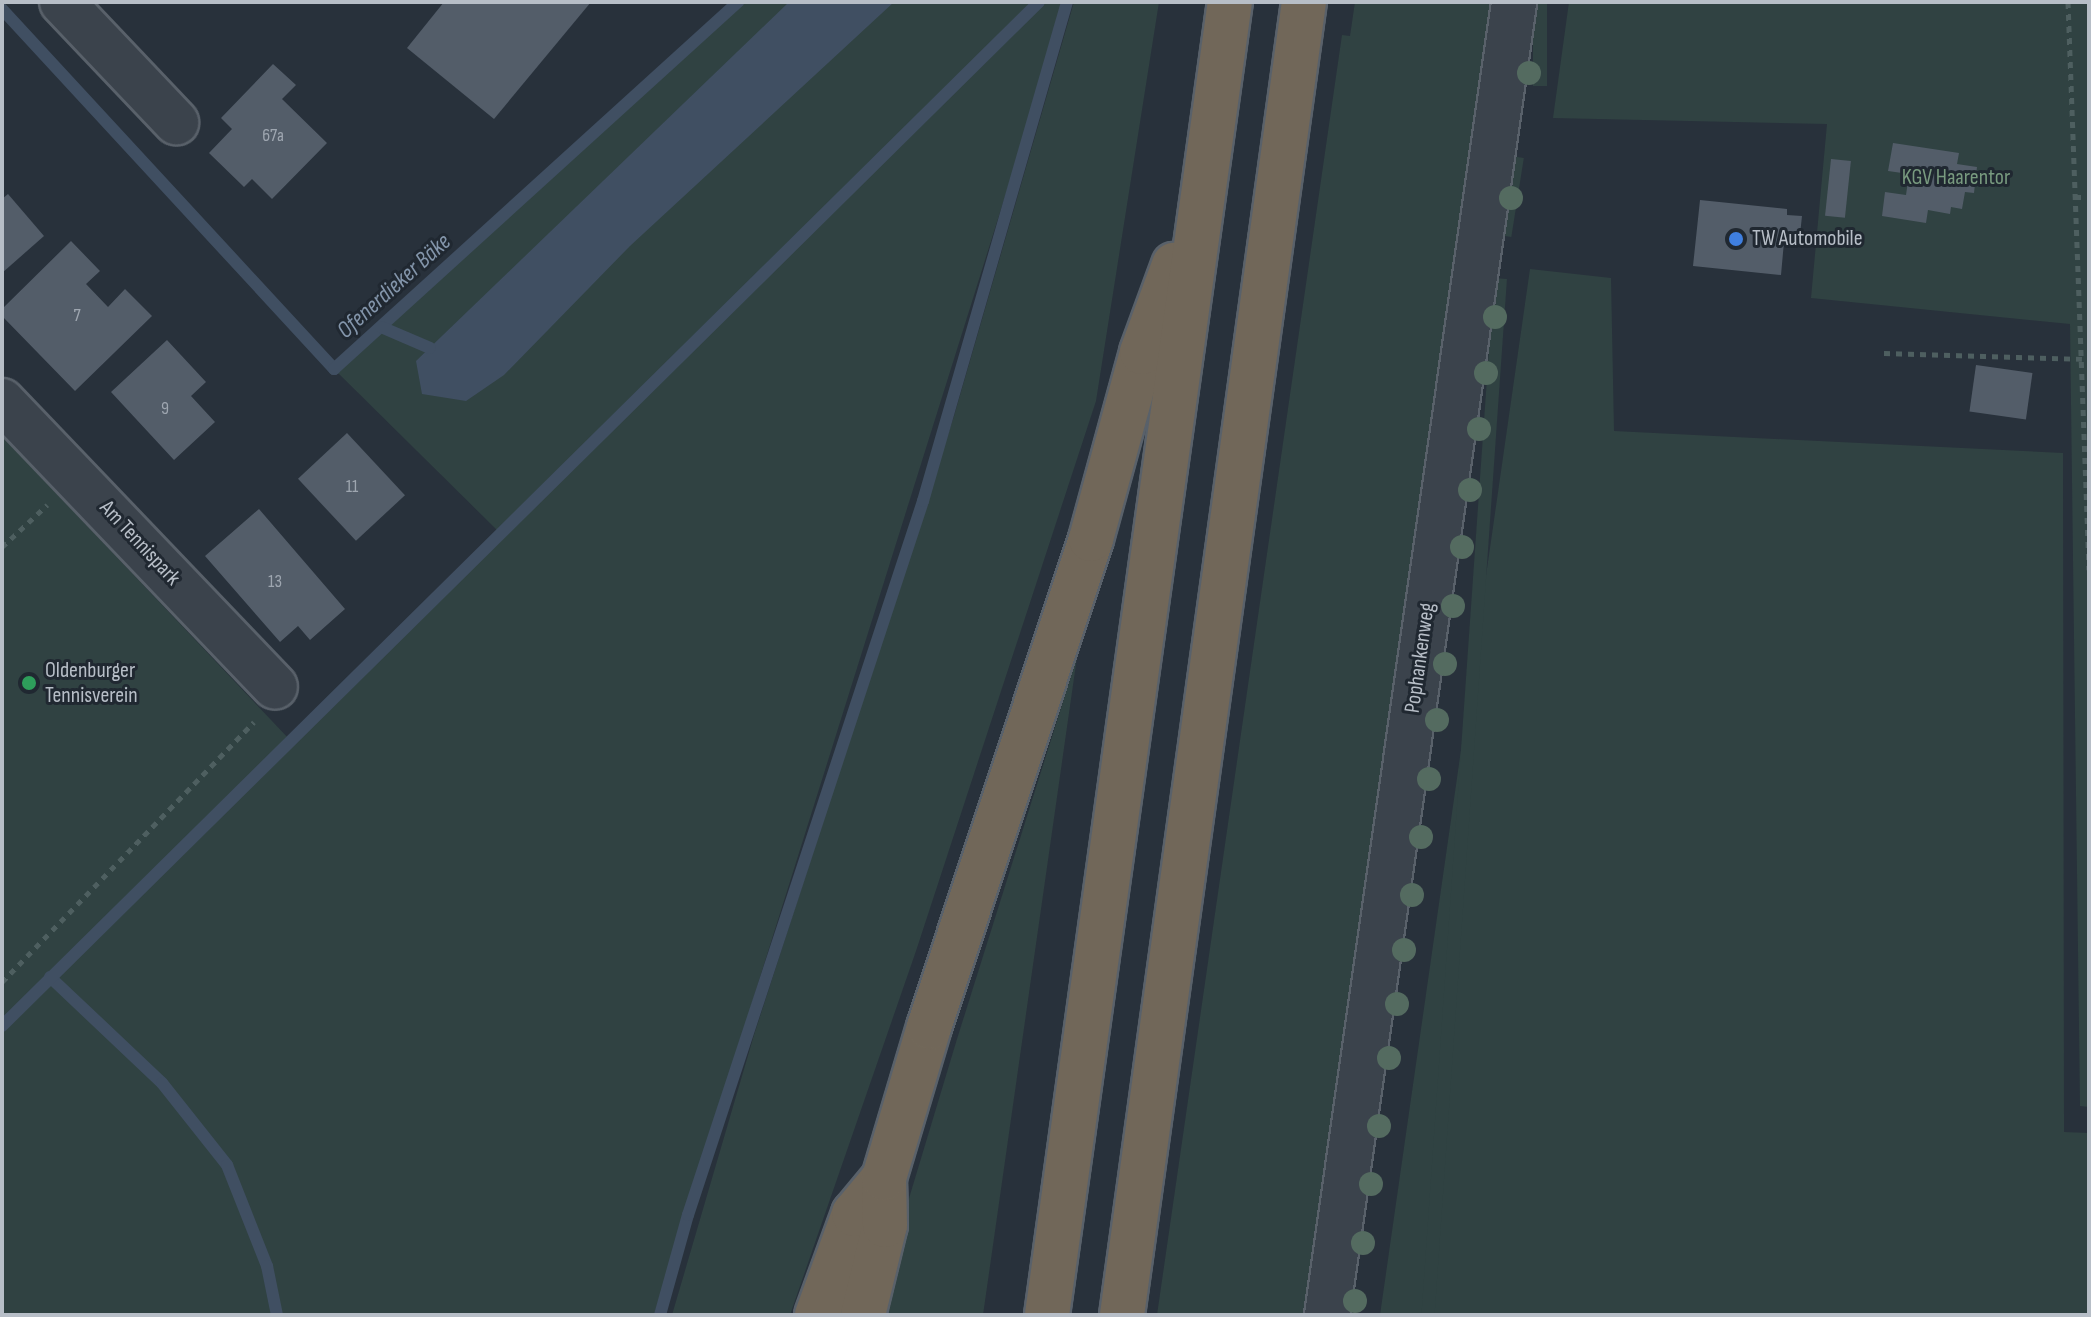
<!DOCTYPE html>
<meta charset="utf-8">
<style>
body{margin:0}
#map{position:relative;width:2091px;height:1317px;overflow:hidden;background:#28313b;font-family:"Sofia Sans Condensed",sans-serif}
div>[style]{position:absolute}
.green>*{inset:0;background:#304242;transform-origin:0 0}
.water>*{inset:0;background:#404f62}
.stream>*{height:12px;margin:-6px;padding:0 6px;transform-origin:6px;border-radius:6px;background:#404f62}
.building>*{inset:0;background:#535d69;transform-origin:0 0}
.path>*{height:5px;margin-top:-2.5px;transform-origin:0;background:repeating-linear-gradient(90deg,#4e5f60 0 6px,transparent 0 12px)}
.roads{filter:drop-shadow(2px 0 #59616a) drop-shadow(-2px 0 #59616a) drop-shadow(0 2px #59616a) drop-shadow(0 -2px #59616a)}
.minor>*{height:44px;margin:-22px;padding:0 22px;transform-origin:22px;border-radius:22px;background:#3b434c}
.highway>*{height:44px;margin:-22px;padding:0 22px;transform-origin:22px;border-radius:22px;background:#716759}
.trees>*{width:24px;height:24px;margin:-12px;border-radius:50%;background:#546b60}
.dots>*{width:22px;height:22px;translate:-50% -50%;box-sizing:border-box;border:4px solid #202831;border-radius:50%}
span{translate:-50% -50%;white-space:nowrap;text-align:center;line-height:1.15;-webkit-text-stroke:6px #202831;paint-order:stroke}
.number-label{font-size:18px;color:#9ea6b0}
.number-label span{-webkit-text-stroke-width:0}
.park-label{font-size:22px;color:#789a7f}
.poi-label{font-size:22px;color:#b7bec7}
.left{translate:0 -50%;text-align:left}
.street-label{font-size:22px;color:#b7bec7}
.water-label{font-size:24px;color:#8395aa;font-style:italic}
.frame{position:absolute;inset:0;border:4px solid #b7bec7;pointer-events:none}
</style>
<div id="map">
<div class="green">
<div style="clip-path:polygon(738px 2px,1066px 2px,654px 1315px,2px 1315px,2px 436px,290px 740px,500px 533px,334px 369px)"></div>
<div style="clip-path:polygon(1074px 2px,1159px 2px,1096px 401px,916px 951px,790px 1315px,672px 1315px,754px 1035px,954px 416px)"></div>
<div style="clip-path:polygon(1355px 2px,1492px 2px,1306px 1315px,1157px 1315px,1342px 35px,1350px 36px)"></div>
<div style="left:1533px;top:2px;width:14px;height:84px"></div>
<div style="clip-path:polygon(1569px 2px,2089px 2px,2089px 1107px,2080px 1106px,2070px 324px,1811px 298px,1827px 124px,1553px 118px)"></div>
<div style="left:1511px;top:156px;width:13px;height:80px;rotate:9deg"></div>
<div style="clip-path:polygon(1530px 269px,1611px 278px,1614px 431px,2063px 453px,2064px 1132px,2089px 1133px,2089px 1315px,1380px 1315px)"></div>
<div style="left:1494px;top:278px;width:13px;height:1048px;rotate:4deg"></div>
<div style="clip-path:polygon(1077px 657px,983px 1315px,881px 1315px,891px 1258px,957px 1039px)"></div>
</div>
<div class="water">
<div style="clip-path:polygon(789px 2px,894px 2px,630px 246px,504px 375px,466px 401px,422px 394px,416px 361px)"></div>
</div>
<div class="stream">
<div style="left:2px;top:9px;width:490px;rotate:47.3deg"></div>
<div style="left:334px;top:369px;width:546px;rotate:-42.25deg"></div>
<div style="left:381px;top:327px;width:53px;rotate:23.2deg"></div>
<div style="left:50px;top:977px;width:154px;rotate:43.4deg"></div>
<div style="left:162px;top:1083px;width:105px;rotate:51.6deg"></div>
<div style="left:227px;top:1165px;width:109px;rotate:68.4deg"></div>
<div style="left:267px;top:1266px;width:50px;rotate:78.5deg"></div>
<div style="left:2px;top:1026px;width:1457px;rotate:-44.64deg"></div>
<div style="left:660px;top:1315px;width:104px;rotate:-74.4deg"></div>
<div style="left:688px;top:1215px;width:752px;rotate:-71.78deg"></div>
<div style="left:923px;top:501px;width:519px;rotate:-73.9deg"></div>
</div>
<div class="building">
<div style="clip-path:polygon(444px 2px,591px 2px,494px 119px,407px 48px)"></div>
<div style="clip-path:polygon(273px 64px,296px 85px,282px 99px,327px 143px,272px 199px,252px 179px,244px 187px,209px 153px,232px 129px,221px 118px)"></div>
<div style="clip-path:polygon(1893px 143px,1959px 153px,1957px 164px,1977px 167px,1974px 193px,1965px 192px,1962px 209px,1951px 207px,1950px 214px,1928px 210px,1926px 223px,1882px 216px,1885px 192px,1906px 195px,1909px 174px,1888px 171px)"></div>
<div style="left:1831px;top:159px;width:20px;height:57px;rotate:6deg"></div>
<div style="clip-path:polygon(8px 194px,44px 236px,2px 273px,2px 199px)"></div>
<div style="clip-path:polygon(1700px 200px,1787px 209px,1787px 215px,1802px 216px,1799px 244px,1784px 242px,1781px 275px,1693px 266px)"></div>
<div style="clip-path:polygon(71px 241px,100px 271px,86px 284px,108px 307px,125px 289px,152px 316px,75px 391px,2px 316px,2px 309px)"></div>
<div style="clip-path:polygon(167px 340px,206px 382px,191px 396px,215px 422px,174px 460px,111px 392px)"></div>
<div style="left:1976px;top:365px;width:57px;height:47px;rotate:8deg"></div>
<div style="left:347px;top:433px;width:85px;height:67px;rotate:47deg"></div>
<div style="clip-path:polygon(259px 509px,345px 609px,310px 640px,298px 626px,280px 642px,205px 556px)"></div>
</div>
<div class="path">
<div style="left:2068px;top:2px;width:568px;rotate:87.88deg"></div>
<div style="left:2075px;top:197px;width:14px"></div>
<div style="left:1884px;top:353px;width:198px;rotate:1.7deg"></div>
<div style="left:2px;top:547px;width:62px;rotate:-43deg"></div>
<div style="left:2px;top:982px;width:362px;rotate:-45.9deg"></div>
</div>
<div class="roads">
<div class="minor">
<div style="left:62px;top:2px;width:166px;rotate:46.5deg"></div>
<div style="left:2px;top:401px;width:395px;rotate:46.3deg"></div>
<div style="left:1327px;top:1315px;width:1326px;rotate:-81.89deg"></div>
</div>
<div class="highway">
<div style="left:817px;top:1315px;width:108px;rotate:-69.9deg"></div>
<div style="left:854px;top:1214px;width:47px;rotate:-50.2deg"></div>
<div style="left:863px;top:1315px;width:93px;rotate:-76.3deg"></div>
<div style="left:885px;top:1225px;width:47px;rotate:-91.2deg"></div>
<div style="left:884px;top:1178px;width:158px;rotate:-73.4deg"></div>
<div style="left:929px;top:1027px;width:514px;rotate:-71.64deg"></div>
<div style="left:1091px;top:539px;width:194px;rotate:-74.7deg"></div>
<div style="left:1142px;top:352px;width:93px;rotate:-69.8deg"></div>
<div style="left:1047px;top:1315px;width:1326px;rotate:-82.07deg"></div>
<div style="left:1122px;top:1315px;width:1326px;rotate:-82.11deg"></div>
</div>
</div>
<div class="trees">
<div style="left:1529px;top:73px"></div>
<div style="left:1511px;top:198px"></div>
<div style="left:1495px;top:317px"></div>
<div style="left:1486px;top:373px"></div>
<div style="left:1479px;top:429px"></div>
<div style="left:1470px;top:490px"></div>
<div style="left:1462px;top:547px"></div>
<div style="left:1453px;top:606px"></div>
<div style="left:1445px;top:664px"></div>
<div style="left:1437px;top:720px"></div>
<div style="left:1429px;top:779px"></div>
<div style="left:1421px;top:837px"></div>
<div style="left:1412px;top:895px"></div>
<div style="left:1404px;top:950px"></div>
<div style="left:1397px;top:1004px"></div>
<div style="left:1389px;top:1058px"></div>
<div style="left:1379px;top:1126px"></div>
<div style="left:1371px;top:1184px"></div>
<div style="left:1363px;top:1243px"></div>
<div style="left:1355px;top:1301px"></div>
</div>
<div class="dots">
<div style="left:1736px;top:239px;background:#3f7fe0"></div>
<div style="left:29px;top:683px;background:#2e9e5b"></div>
</div>
<div class="number-label">
<span style="left:273px;top:136px">67a</span>
<span style="left:77px;top:316px">7</span>
<span style="left:165px;top:409px">9</span>
<span style="left:352px;top:487px">11</span>
<span style="left:275px;top:582px">13</span>
</div>
<div class="park-label">
<span style="left:1956px;top:178px">KGV Haarentor</span>
</div>
<div class="poi-label">
<span class="left" style="left:1752px;top:239px">TW Automobile</span>
<span class="left" style="left:45px;top:683px">Oldenburger<br>Tennisverein</span>
</div>
<div class="street-label">
<span style="left:140px;top:543px;rotate:47deg">Am Tennispark</span>
<span style="left:1420px;top:658px;rotate:-82deg">Pophankenweg</span>
</div>
<div class="water-label">
<span style="left:394px;top:286px;rotate:-42deg">Ofenerdieker Bäke</span>
</div>
<div class="frame"></div>
</div>
